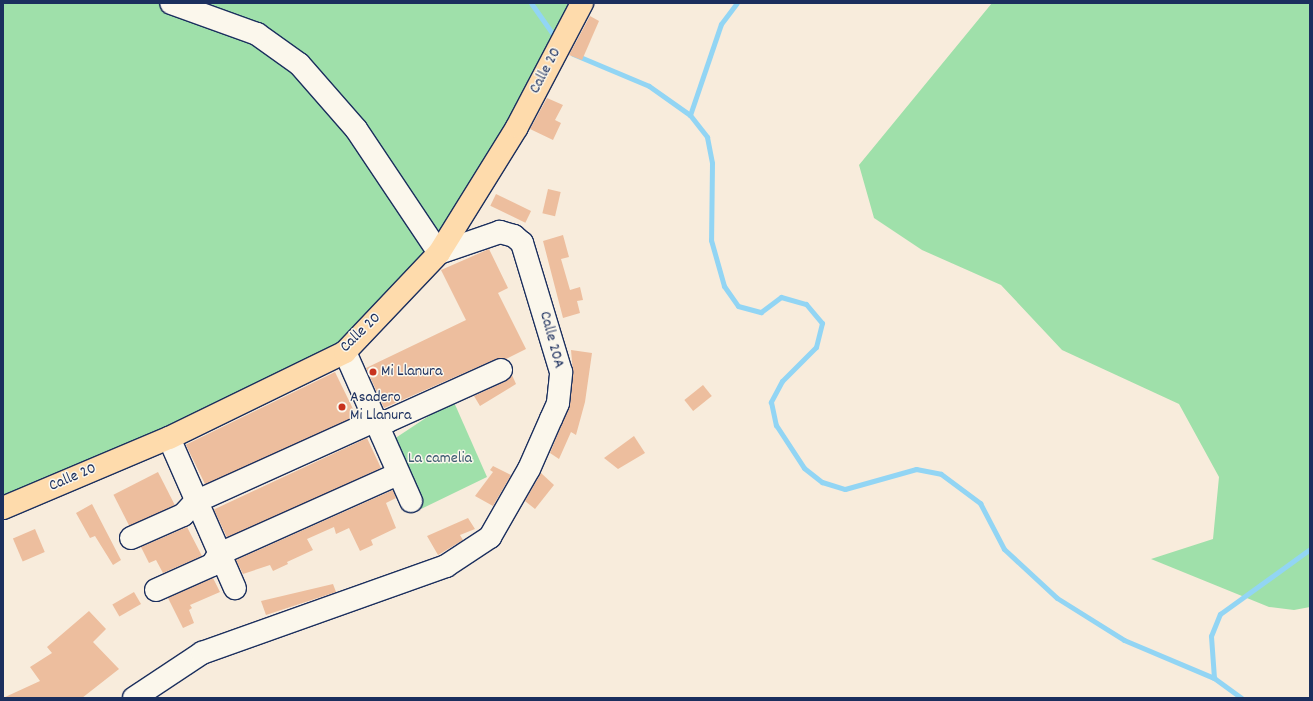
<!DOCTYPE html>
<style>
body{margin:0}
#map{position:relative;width:1313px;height:701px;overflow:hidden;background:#f8ecdc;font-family:Dekko,sans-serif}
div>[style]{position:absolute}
.green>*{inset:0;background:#9fe0aa}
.stream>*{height:5px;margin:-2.5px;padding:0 2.5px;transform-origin:2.5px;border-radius:2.5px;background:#92d5f4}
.building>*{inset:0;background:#edbe9e;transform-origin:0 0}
.roads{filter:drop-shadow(1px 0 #1b2f5e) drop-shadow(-1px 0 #1b2f5e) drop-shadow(0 1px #1b2f5e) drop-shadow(0 -1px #1b2f5e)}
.minor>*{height:22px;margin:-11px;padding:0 11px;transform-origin:11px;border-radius:11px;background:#fbf7ec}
.major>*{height:22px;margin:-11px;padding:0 11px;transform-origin:11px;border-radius:11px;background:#fedbac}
.dots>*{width:11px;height:11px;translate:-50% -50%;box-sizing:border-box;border:2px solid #fbf7ec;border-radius:50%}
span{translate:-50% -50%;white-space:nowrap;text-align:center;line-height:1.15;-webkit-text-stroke:3px #fbf7ec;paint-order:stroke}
.street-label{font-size:16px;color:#1b2f5e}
.poi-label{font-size:16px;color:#1b2f5e}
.left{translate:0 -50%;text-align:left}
.park-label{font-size:16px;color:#3c5b71}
.frame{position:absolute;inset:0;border:4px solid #1b2f5e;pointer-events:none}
</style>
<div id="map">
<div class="green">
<div style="clip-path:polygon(3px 3px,572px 3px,522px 109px,442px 236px,318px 366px,3px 509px)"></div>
<div style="clip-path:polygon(992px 3px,1310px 3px,1310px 607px,1294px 610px,1269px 607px,1151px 559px,1213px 539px,1219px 477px,1179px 404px,1062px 350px,1001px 285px,922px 250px,874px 218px,859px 165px)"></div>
<div style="clip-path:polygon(453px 400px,487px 477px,421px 509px,394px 439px)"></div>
</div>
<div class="stream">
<div style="left:531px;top:3px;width:45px;rotate:54.9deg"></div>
<div style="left:573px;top:54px;width:82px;rotate:22.8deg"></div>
<div style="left:649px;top:86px;width:50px;rotate:35.3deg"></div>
<div style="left:690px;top:115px;width:28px;rotate:52deg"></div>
<div style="left:707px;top:137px;width:26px;rotate:79deg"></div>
<div style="left:712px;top:163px;width:77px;rotate:90.7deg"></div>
<div style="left:711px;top:240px;width:48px;rotate:74.2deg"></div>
<div style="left:724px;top:286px;width:24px;rotate:55deg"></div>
<div style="left:738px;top:306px;width:24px;rotate:15deg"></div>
<div style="left:761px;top:312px;width:25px;rotate:-37deg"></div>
<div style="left:781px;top:297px;width:26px;rotate:16deg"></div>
<div style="left:806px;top:304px;width:25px;rotate:50deg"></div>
<div style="left:822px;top:323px;width:25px;rotate:104deg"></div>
<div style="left:816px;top:347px;width:48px;rotate:135deg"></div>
<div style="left:782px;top:381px;width:24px;rotate:118deg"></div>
<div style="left:771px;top:402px;width:24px;rotate:78deg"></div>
<div style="left:776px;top:425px;width:51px;rotate:56.9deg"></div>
<div style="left:804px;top:468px;width:23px;rotate:38deg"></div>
<div style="left:822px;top:482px;width:24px;rotate:17deg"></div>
<div style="left:845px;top:489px;width:74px;rotate:-15.7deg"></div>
<div style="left:916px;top:469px;width:25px;rotate:11deg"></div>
<div style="left:941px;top:474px;width:49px;rotate:36.6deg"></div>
<div style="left:980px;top:503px;width:52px;rotate:62.4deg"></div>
<div style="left:1004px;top:549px;width:72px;rotate:42.8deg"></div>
<div style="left:1057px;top:598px;width:79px;rotate:32.1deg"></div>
<div style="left:1124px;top:640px;width:98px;rotate:22.9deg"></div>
<div style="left:1214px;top:678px;width:34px;rotate:36deg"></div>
<div style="left:690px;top:115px;width:96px;rotate:-71.2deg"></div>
<div style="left:721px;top:24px;width:26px;rotate:-53deg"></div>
<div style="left:1214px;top:678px;width:42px;rotate:-94.1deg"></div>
<div style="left:1211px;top:636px;width:24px;rotate:-68deg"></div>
<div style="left:1220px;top:614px;width:111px;rotate:-35.8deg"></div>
</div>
<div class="building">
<div style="clip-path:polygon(590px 16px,599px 21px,582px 60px,569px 55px)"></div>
<div style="clip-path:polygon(547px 98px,563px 105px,555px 120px,561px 123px,553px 140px,530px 129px)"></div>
<div style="left:548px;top:189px;width:13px;height:25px;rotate:13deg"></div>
<div style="left:496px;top:194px;width:39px;height:13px;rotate:26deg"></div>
<div style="clip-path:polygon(563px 235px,569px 257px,561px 259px,570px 290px,580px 287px,583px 300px,577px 301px,580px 313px,563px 318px,543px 241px)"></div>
<div style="clip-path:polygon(489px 249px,508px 288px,498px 293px,526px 349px,506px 359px,496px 359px,384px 408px,366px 368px,466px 320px,441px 270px)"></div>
<div style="clip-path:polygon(571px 350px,592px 353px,585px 402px,576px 435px,571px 432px,559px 459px,550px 453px,570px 404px,573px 373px)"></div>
<div style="left:335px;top:372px;width:49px;height:166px;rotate:64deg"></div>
<div style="clip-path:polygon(512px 375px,516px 384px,480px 406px,474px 396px,506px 381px)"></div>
<div style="left:703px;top:385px;width:14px;height:24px;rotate:51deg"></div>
<div style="clip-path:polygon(634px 436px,645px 453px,618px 469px,604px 458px)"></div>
<div style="left:367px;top:438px;width:33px;height:169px;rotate:65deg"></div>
<div style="clip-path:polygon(493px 466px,511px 475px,493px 506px,475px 496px,493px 472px,490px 470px)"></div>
<div style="left:158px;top:472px;width:37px;height:50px;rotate:63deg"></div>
<div style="clip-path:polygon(541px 473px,554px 485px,535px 509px,525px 501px)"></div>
<div style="clip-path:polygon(393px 490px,396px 498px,386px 503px,396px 528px,371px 540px,373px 545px,360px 551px,349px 528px,336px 534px,334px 527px,307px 539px,313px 550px,287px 562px,288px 564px,273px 571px,270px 565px,243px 574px,236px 560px)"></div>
<div style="clip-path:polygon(92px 504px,121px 560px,113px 565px,95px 536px,90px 538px,76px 513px)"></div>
<div style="clip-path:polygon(468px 518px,475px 529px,460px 535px,463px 540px,438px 555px,427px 536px)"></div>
<div style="clip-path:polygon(187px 527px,202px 556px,163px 573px,156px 560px,149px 563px,141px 547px)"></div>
<div style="left:35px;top:529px;width:25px;height:24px;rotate:67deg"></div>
<div style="clip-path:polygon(213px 578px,220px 592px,190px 605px,192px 608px,189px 610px,194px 623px,183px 628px,168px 598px)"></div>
<div style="clip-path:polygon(333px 584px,336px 592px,266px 615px,261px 601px)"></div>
<div style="left:134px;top:592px;width:14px;height:25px;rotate:60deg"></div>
<div style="clip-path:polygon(89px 611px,106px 629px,93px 642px,119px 669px,82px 698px,3px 698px,40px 681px,30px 667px,52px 653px,47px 647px)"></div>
</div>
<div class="roads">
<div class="minor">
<div style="left:345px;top:352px;width:163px;rotate:66.1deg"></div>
<div style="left:169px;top:438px;width:164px;rotate:66.3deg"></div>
<div style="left:131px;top:538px;width:57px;rotate:-23.9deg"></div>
<div style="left:183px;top:515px;width:18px;rotate:-47deg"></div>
<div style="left:195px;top:502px;width:196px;rotate:-24.3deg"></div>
<div style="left:374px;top:421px;width:14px"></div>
<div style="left:388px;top:421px;width:124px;rotate:-24.3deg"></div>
<div style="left:156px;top:590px;width:61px;rotate:-24.1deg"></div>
<div style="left:212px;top:565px;width:13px;rotate:-58deg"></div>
<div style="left:219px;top:554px;width:196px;rotate:-24.1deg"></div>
<div style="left:134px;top:698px;width:82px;rotate:-33.5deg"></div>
<div style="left:202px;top:653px;width:259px;rotate:-19.6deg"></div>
<div style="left:446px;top:566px;width:53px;rotate:-33.4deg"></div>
<div style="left:490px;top:537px;width:78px;rotate:-60.2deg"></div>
<div style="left:529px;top:469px;width:55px;rotate:-66.3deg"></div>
<div style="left:551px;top:419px;width:17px;rotate:-66deg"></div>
<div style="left:558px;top:403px;width:31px;rotate:-84deg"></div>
<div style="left:561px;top:372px;width:135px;rotate:-106.8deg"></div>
<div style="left:522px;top:243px;width:11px;rotate:-139deg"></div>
<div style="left:514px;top:236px;width:15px;rotate:-164deg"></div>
<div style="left:500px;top:232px;width:65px;rotate:161deg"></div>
<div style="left:439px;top:253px;width:149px;rotate:-123.8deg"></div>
<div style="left:356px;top:129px;width:86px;rotate:-131.2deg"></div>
<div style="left:299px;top:64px;width:52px;rotate:-144.5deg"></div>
<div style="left:257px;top:34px;width:91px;rotate:-160.2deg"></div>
</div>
<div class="major">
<div style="left:3px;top:508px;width:180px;rotate:-22.9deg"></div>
<div style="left:169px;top:438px;width:196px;rotate:-26deg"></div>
<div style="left:345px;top:352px;width:137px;rotate:-46.5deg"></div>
<div style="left:439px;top:253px;width:148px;rotate:-58.2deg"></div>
<div style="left:517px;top:127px;width:140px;rotate:-62.3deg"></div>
</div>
</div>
<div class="dots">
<div style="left:373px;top:372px;background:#c8321e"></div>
<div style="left:342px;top:407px;background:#c8321e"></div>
</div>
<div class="street-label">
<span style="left:546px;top:71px;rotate:-62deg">Calle 20</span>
<span style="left:361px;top:333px;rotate:-44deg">Calle 20</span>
<span style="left:551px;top:340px;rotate:75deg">Calle 20A</span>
<span style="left:73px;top:478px;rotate:-23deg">Calle 20</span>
</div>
<div class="poi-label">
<span class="left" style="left:381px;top:372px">Mi Llanura</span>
<span class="left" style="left:350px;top:407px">Asadero<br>Mi Llanura</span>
</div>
<div class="park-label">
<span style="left:440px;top:459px">La camelia</span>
</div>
<div class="frame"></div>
</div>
